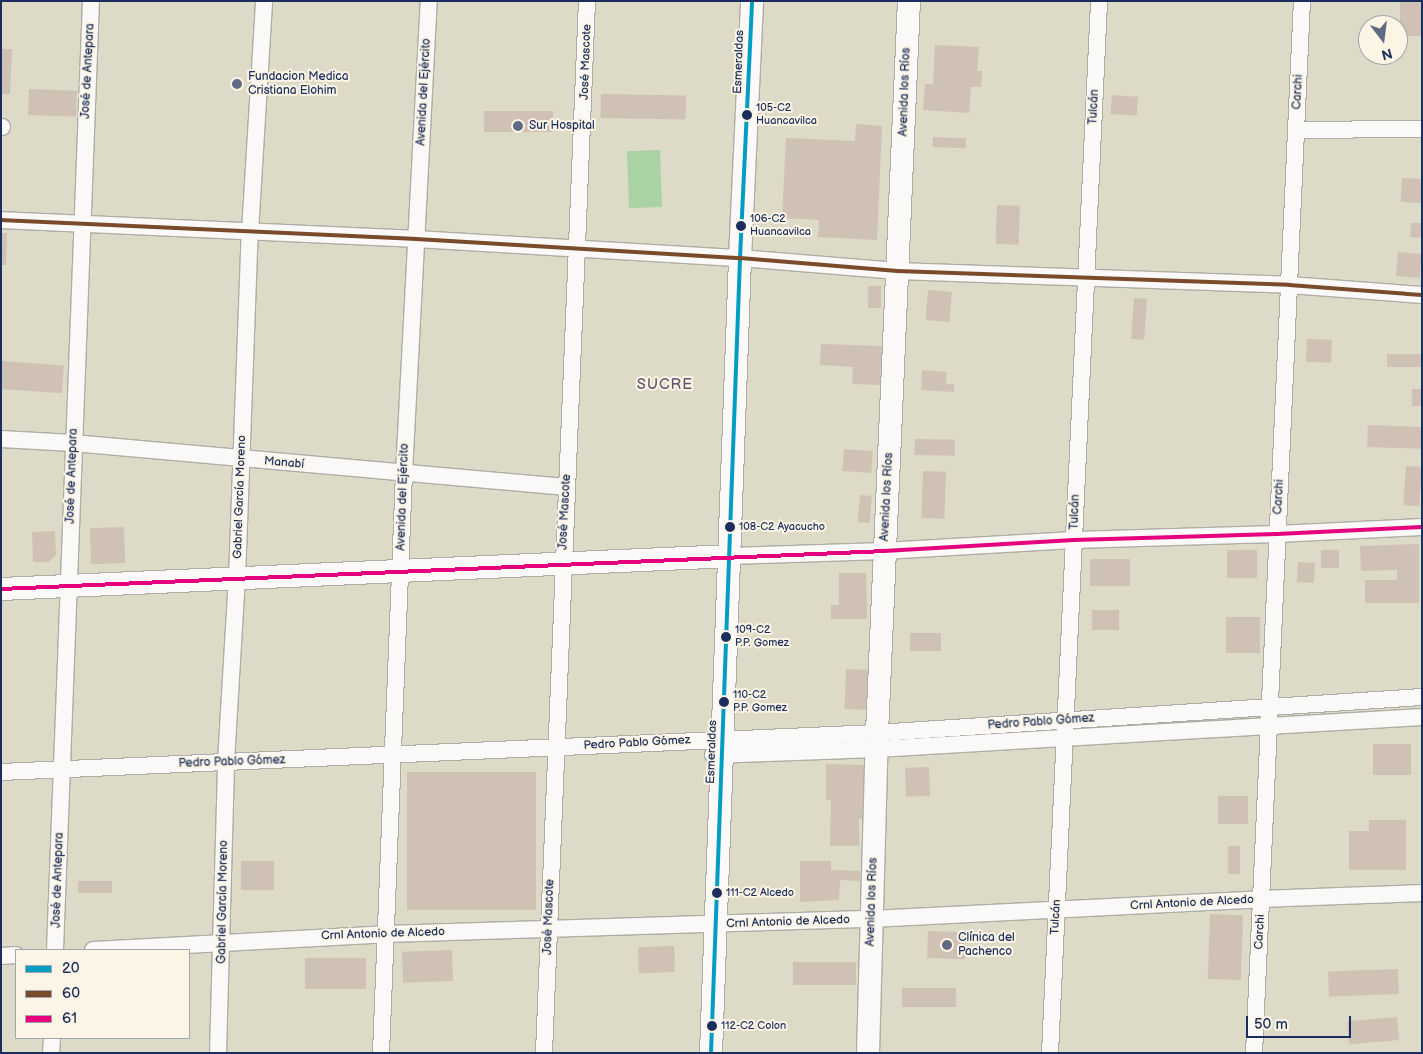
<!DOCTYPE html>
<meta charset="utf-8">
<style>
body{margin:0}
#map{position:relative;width:1423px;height:1054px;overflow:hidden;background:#dddac7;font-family:"Balsamiq Sans",sans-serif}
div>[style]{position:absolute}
.green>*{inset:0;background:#a9d2a5;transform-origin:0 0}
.building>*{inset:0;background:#d0c1b5;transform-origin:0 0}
.roads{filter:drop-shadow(1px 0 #adada5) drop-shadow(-1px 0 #adada5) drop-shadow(0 1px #adada5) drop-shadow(0 -1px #adada5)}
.street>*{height:16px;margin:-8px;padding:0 8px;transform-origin:8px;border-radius:8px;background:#faf9f7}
.secondary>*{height:22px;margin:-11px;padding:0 11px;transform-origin:11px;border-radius:11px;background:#faf9f7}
.bus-1>*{height:4px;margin:-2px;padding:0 2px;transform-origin:2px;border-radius:2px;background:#039dc3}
.bus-2>*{height:4px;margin:-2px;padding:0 2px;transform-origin:2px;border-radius:2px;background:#7a4b2a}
.bus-3>*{height:4px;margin:-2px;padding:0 2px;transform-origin:2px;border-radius:2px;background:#e5007d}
.dots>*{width:14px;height:14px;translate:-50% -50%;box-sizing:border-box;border:2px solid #fcf5e5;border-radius:50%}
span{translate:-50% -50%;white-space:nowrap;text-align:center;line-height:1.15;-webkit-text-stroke:4px #fcf5e5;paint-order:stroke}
.bus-label{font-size:11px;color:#1b2f5e}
.left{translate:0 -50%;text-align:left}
.street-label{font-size:12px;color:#1b2f5e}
.poi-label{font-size:12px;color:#1b2f5e}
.quarter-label{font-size:15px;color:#61556d;letter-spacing:1px}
.frame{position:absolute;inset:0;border:2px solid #1b2f5e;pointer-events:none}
.legend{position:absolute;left:15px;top:949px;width:175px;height:90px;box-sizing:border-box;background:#fcf5e5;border:1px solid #a2a6af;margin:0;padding:6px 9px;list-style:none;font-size:15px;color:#1b2f5e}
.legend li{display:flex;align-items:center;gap:10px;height:25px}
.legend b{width:25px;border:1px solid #a2a6af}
.north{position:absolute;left:1358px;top:15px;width:50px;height:50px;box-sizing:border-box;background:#fcf5e5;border:1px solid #a2a6af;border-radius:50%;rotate:165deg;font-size:14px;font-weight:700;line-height:20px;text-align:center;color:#1b2f5e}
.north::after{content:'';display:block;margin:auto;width:18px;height:22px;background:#5f6b83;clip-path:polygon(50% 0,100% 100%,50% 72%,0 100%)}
.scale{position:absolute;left:1246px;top:1016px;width:105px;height:22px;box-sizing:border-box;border:2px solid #1b2f5e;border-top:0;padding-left:6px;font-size:15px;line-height:18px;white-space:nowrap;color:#1b2f5e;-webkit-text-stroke:4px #fcf5e5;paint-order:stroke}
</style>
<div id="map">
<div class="green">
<div style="left:660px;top:150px;width:57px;height:33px;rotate:88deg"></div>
</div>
<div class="building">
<div style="left:1400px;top:1px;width:22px;height:35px"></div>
<div style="clip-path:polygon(935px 45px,979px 47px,977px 71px,982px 71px,981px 87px,971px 87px,969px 113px,923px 110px,925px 84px,933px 84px)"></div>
<div style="clip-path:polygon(1px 49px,12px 49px,10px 94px,1px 94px)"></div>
<div style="left:29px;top:89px;width:48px;height:26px;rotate:2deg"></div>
<div style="left:601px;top:94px;width:85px;height:24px;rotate:1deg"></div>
<div style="left:1112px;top:95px;width:26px;height:19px;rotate:4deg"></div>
<div style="left:484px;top:111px;width:69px;height:21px"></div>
<div style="clip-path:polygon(856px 124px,882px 126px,877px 240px,818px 237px,819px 220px,782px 218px,786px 138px,855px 141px)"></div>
<div style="left:933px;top:137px;width:33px;height:10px;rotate:2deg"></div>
<div style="left:1402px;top:178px;width:20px;height:24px;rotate:3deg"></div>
<div style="left:997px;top:205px;width:23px;height:39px;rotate:2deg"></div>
<div style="clip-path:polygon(1411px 223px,1422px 223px,1422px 238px,1410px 237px)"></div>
<div style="clip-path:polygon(1px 233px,7px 233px,6px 265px,1px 265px)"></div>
<div style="left:1398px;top:252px;width:24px;height:24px;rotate:5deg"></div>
<div style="left:868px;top:286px;width:13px;height:22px"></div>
<div style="left:928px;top:290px;width:24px;height:30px;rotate:5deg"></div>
<div style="left:1134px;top:298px;width:13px;height:41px;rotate:4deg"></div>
<div style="left:1307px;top:339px;width:25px;height:23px;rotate:2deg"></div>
<div style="clip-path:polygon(821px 344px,882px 346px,880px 385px,852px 384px,853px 367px,820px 365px)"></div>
<div style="left:1387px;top:354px;width:35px;height:13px"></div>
<div style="left:1px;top:361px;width:63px;height:28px;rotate:4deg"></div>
<div style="clip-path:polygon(922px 370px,947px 372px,946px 384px,954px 384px,954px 392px,921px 390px)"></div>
<div style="left:1412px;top:389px;width:10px;height:17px"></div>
<div style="left:1368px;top:425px;width:54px;height:22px;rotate:2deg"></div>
<div style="left:915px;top:439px;width:40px;height:16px;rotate:1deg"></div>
<div style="left:844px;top:449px;width:29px;height:22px;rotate:4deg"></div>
<div style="left:1406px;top:466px;width:16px;height:39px;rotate:4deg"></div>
<div style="left:923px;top:471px;width:23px;height:47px;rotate:2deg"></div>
<div style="left:860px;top:495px;width:12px;height:27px;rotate:5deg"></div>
<div style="left:124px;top:527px;width:36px;height:34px;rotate:88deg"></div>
<div style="clip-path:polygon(55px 531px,56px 555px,49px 562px,33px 562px,32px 532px)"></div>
<div style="clip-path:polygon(1419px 544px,1419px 603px,1365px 603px,1365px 580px,1397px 580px,1397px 570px,1361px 571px,1360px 546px)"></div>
<div style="left:1227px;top:550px;width:30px;height:28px"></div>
<div style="left:1321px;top:550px;width:18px;height:18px"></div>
<div style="left:1090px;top:559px;width:40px;height:27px"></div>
<div style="left:1298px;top:562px;width:17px;height:20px;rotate:3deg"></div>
<div style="clip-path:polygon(839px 573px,866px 573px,867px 619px,831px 619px,831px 605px,839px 605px)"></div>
<div style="left:1092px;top:610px;width:27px;height:20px"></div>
<div style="left:1226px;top:617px;width:34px;height:36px"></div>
<div style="left:910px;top:633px;width:31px;height:18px"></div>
<div style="left:846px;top:669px;width:26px;height:40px;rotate:2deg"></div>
<div style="left:1373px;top:744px;width:38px;height:31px"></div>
<div style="clip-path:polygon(826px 764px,866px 765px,866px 819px,859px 819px,859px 846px,830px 846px,831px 800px,826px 800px)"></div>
<div style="left:929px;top:767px;width:29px;height:24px;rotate:88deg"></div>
<div style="left:407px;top:772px;width:129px;height:138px"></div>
<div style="left:1218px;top:796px;width:30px;height:28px"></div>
<div style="clip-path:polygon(1369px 820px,1406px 820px,1406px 870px,1349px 870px,1349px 831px,1369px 831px)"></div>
<div style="left:1228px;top:846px;width:12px;height:28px"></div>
<div style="left:274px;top:861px;width:29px;height:33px;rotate:90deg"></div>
<div style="clip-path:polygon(800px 861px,831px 861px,831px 870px,860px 871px,860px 881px,840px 880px,839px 900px,800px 902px)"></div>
<div style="left:112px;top:881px;width:12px;height:34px;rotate:90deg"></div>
<div style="left:1210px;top:914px;width:33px;height:65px;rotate:2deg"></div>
<div style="left:928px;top:931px;width:38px;height:27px;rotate:2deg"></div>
<div style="left:674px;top:946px;width:26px;height:36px;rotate:88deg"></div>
<div style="left:452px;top:950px;width:31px;height:50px;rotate:88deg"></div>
<div style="left:366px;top:958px;width:31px;height:61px;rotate:90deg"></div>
<div style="left:856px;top:962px;width:23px;height:63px;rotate:90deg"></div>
<div style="left:1398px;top:969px;width:25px;height:70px;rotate:88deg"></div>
<div style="left:956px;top:988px;width:19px;height:54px;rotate:90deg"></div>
<div style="left:1397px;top:1017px;width:23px;height:50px;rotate:85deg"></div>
</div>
<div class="roads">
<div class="street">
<div style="left:1px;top:127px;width:1px"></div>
<div style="left:1296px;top:130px;width:126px;rotate:-0.5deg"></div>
<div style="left:1px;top:220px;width:415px;rotate:2.6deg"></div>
<div style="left:416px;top:239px;width:325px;rotate:3.4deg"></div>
<div style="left:740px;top:258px;width:158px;rotate:4.7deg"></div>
<div style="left:897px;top:271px;width:392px;rotate:2deg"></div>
<div style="left:1289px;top:285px;width:133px;rotate:4.3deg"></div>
<div style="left:1px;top:439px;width:72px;rotate:3.2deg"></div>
<div style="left:73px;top:443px;width:495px;rotate:5.1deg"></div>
<div style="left:730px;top:556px;width:154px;rotate:-1.9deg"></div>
<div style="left:884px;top:551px;width:190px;rotate:-3.3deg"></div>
<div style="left:1074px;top:540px;width:203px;rotate:-1.7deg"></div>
<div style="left:1277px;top:534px;width:145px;rotate:-2.8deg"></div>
<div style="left:713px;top:755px;width:164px;rotate:-2.1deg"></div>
<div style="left:877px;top:749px;width:546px;rotate:-3.36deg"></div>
<div style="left:1px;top:772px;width:877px;rotate:-2.55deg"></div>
<div style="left:877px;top:733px;width:546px;rotate:-3.78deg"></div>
<div style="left:55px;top:950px;width:950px;rotate:-87.83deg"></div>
<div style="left:93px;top:950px;width:293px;rotate:-3.1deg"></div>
<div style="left:386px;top:934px;width:485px;rotate:-1.8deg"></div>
<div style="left:871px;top:919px;width:391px;rotate:-2.9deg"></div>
<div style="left:1261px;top:899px;width:161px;rotate:-2.1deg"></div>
<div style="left:1px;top:956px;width:15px;rotate:-4deg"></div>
<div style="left:51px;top:1053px;width:15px;rotate:-86deg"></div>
<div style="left:218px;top:1053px;width:291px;rotate:-88.4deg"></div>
<div style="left:226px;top:762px;width:183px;rotate:-86.6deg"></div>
<div style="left:237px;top:579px;width:347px;rotate:-87.9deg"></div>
<div style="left:250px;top:232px;width:231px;rotate:-86.5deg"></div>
<div style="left:381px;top:1053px;width:580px;rotate:-87.73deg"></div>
<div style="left:404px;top:473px;width:473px;rotate:-87deg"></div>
<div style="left:544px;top:1053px;width:1053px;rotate:-87.66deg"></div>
<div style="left:1050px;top:1053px;width:1053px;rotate:-87.33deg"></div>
<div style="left:1254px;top:1053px;width:1053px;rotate:-87.39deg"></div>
</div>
<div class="secondary">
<div style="left:1px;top:589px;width:730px;rotate:-2.59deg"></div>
<div style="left:711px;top:1053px;width:796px;rotate:-87.91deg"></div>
<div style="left:740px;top:258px;width:257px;rotate:-87.3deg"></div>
<div style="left:868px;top:1053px;width:320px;rotate:-88.4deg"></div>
<div style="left:877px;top:733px;width:733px;rotate:-87.5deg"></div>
</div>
</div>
<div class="bus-1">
<div style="left:711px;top:1053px;width:796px;rotate:-87.91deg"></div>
<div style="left:740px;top:258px;width:257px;rotate:-87.3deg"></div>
</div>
<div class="bus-2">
<div style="left:1px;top:220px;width:415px;rotate:2.6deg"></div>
<div style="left:416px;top:239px;width:325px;rotate:3.4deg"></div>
<div style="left:740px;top:258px;width:158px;rotate:4.7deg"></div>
<div style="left:897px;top:271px;width:392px;rotate:2deg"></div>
<div style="left:1289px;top:285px;width:133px;rotate:4.3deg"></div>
</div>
<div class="bus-3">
<div style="left:1px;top:589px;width:884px;rotate:-2.46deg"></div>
<div style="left:884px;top:551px;width:190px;rotate:-3.3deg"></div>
<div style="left:1074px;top:540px;width:203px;rotate:-1.7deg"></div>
<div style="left:1277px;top:534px;width:145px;rotate:-2.8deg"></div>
</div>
<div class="dots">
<div style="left:237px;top:84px;background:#5f6b83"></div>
<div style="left:747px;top:115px;background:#1b2f5e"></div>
<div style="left:518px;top:126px;background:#5f6b83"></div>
<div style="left:741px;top:226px;background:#1b2f5e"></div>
<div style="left:730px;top:527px;background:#1b2f5e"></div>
<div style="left:726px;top:637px;background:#1b2f5e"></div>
<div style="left:724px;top:702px;background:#1b2f5e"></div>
<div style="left:717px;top:893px;background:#1b2f5e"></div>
<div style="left:947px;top:945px;background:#5f6b83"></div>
<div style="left:712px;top:1026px;background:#1b2f5e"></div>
</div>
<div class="bus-label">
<span class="left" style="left:756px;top:115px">105-C2<br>Huancavilca</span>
<span class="left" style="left:750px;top:226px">106-C2<br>Huancavilca</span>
<span class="left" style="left:739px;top:527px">108-C2 Ayacucho</span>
<span class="left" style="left:735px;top:637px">109-C2<br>P.P. Gomez</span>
<span class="left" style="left:733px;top:702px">110-C2<br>P.P. Gomez</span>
<span class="left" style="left:726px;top:893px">111-C2 Alcedo</span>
<span class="left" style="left:721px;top:1026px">112-C2 Colon</span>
</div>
<div class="street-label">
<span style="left:586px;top:62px;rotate:-88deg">José Mascote</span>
<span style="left:739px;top:62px;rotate:-88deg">Esmeraldas</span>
<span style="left:88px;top:71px;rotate:-87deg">José de Antepara</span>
<span style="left:424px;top:92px;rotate:-87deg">Avenida del Ejército</span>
<span style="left:905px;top:92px;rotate:-88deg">Avenida los Ríos</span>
<span style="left:1298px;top:92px;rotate:-87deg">Carchi</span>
<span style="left:1094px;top:107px;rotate:-87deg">Tulcán</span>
<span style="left:284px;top:463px;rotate:5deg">Manabí</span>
<span style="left:72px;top:476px;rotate:-88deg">José de Antepara</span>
<span style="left:240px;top:497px;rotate:-88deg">Gabriel García Moreno</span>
<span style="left:403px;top:497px;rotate:-88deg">Avenida del Ejército</span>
<span style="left:887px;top:497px;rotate:-87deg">Avenida los Ríos</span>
<span style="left:1279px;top:497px;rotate:-87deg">Carchi</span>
<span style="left:565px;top:512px;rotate:-87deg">José Mascote</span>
<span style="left:1075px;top:512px;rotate:-88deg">Tulcán</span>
<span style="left:1041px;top:722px;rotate:-4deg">Pedro Pablo Gómez</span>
<span style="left:637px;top:743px;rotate:-3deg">Pedro Pablo Gómez</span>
<span style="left:712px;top:752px;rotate:-88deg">Esmeraldas</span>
<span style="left:232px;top:762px;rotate:-2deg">Pedro Pablo Gómez</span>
<span style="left:58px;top:880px;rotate:-88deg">José de Antepara</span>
<span style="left:223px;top:902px;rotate:-89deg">Gabriel García Moreno</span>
<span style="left:872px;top:902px;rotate:-88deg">Avenida los Ríos</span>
<span style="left:1192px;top:903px;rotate:-3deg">Crnl Antonio de Alcedo</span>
<span style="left:549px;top:917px;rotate:-88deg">José Mascote</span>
<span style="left:1056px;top:917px;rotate:-87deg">Tulcán</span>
<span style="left:788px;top:922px;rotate:-2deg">Crnl Antonio de Alcedo</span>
<span style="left:1260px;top:932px;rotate:-87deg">Carchi</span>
<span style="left:383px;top:934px;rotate:-2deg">Crnl Antonio de Alcedo</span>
</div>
<div class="poi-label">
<span class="left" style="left:248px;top:84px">Fundacion Medica<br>Cristiana Elohim</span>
<span class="left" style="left:529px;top:126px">Sur Hospital</span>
<span class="left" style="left:958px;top:945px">Clínica del<br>Pachenco</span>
</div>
<div class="quarter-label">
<span style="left:665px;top:385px">SUCRE</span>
</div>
<div class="frame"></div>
<ul class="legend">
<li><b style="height:6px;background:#039dc3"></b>20</li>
<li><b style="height:6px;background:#7a4b2a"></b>60</li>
<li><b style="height:6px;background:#e5007d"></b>61</li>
</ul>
<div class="north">N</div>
<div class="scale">50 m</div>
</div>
